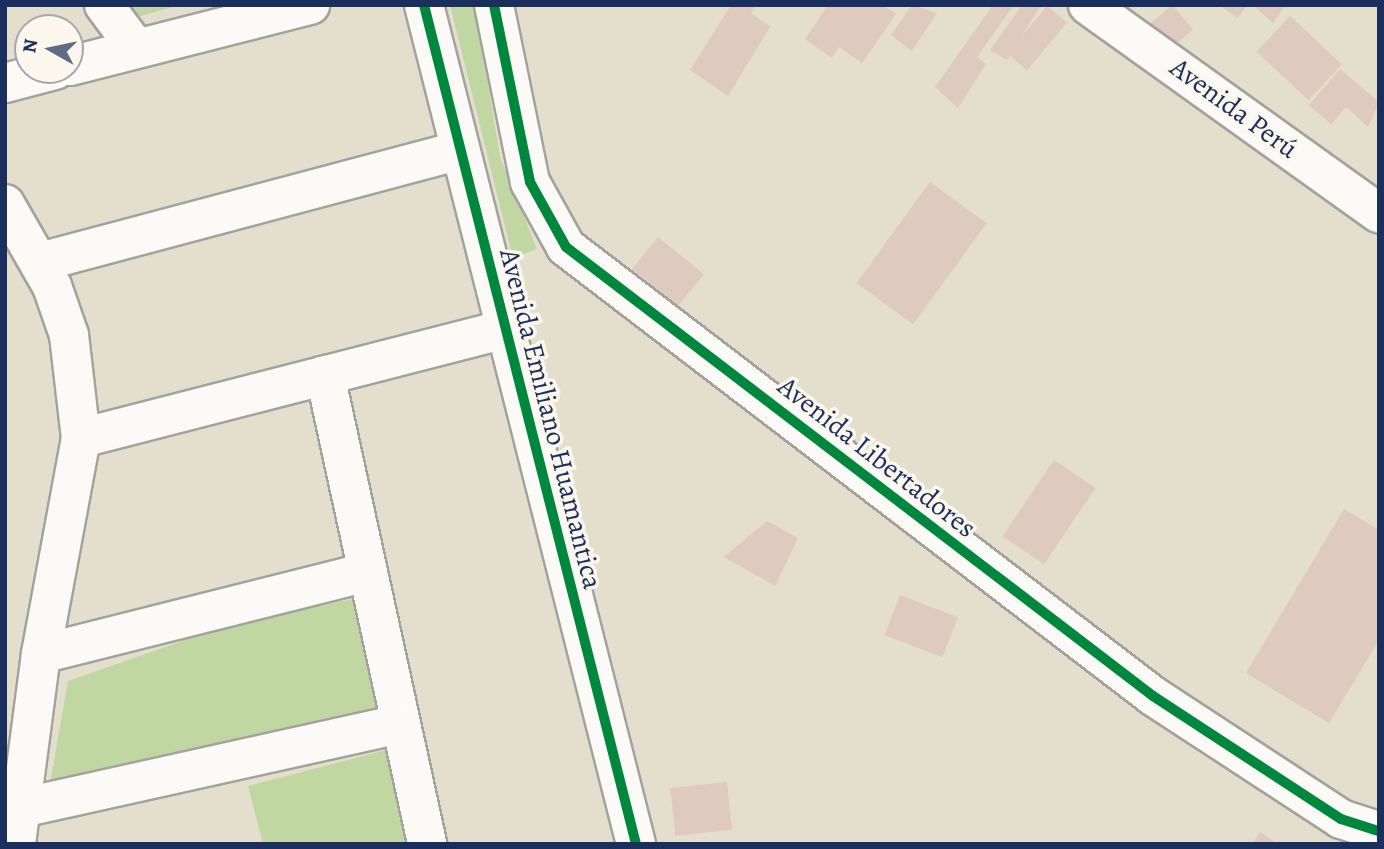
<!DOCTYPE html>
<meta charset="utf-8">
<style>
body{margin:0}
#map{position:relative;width:1384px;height:849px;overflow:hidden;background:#e4decc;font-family:Alegreya,serif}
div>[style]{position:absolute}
.green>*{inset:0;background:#c0d7a2}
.building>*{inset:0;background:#decabf;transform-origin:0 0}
.roads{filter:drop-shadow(2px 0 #a3a29e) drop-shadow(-2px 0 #a3a29e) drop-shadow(0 2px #a3a29e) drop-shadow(0 -2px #a3a29e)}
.minor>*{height:38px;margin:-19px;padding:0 19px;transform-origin:19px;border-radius:19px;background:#fbfaf7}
.cycleway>*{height:10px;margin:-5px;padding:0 5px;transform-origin:5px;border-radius:5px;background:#00873e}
span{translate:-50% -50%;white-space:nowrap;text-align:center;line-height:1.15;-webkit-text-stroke:7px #fbf7ec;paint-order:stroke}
.street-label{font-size:28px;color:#1b2f5e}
.frame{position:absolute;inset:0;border:7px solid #1b2f5e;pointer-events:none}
.north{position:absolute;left:14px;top:14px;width:70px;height:70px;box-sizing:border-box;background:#fbf7ec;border:2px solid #a1a7b3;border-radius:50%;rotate:279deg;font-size:19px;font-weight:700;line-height:28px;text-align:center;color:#1b2f5e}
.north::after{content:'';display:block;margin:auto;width:24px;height:32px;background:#616c84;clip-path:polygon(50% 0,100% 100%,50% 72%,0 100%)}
</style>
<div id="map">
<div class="green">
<div style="clip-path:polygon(112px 5px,180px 5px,122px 21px)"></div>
<div style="clip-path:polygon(450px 5px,475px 5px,500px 157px,537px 249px,513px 258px)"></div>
<div style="clip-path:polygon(357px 598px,381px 704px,368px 714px,48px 795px,68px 681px,220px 628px)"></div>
<div style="clip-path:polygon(394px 748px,418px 844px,263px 844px,248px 786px)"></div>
</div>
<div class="building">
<div style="clip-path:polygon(731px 5px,756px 5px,751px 13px,770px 27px,728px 96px,690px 70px)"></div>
<div style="clip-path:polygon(828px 5px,883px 5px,896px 14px,862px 63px,839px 47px,832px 58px,805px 39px)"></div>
<div style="clip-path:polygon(912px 5px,937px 13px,912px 51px,891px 35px)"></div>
<div style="clip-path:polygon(993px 5px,1014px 5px,977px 57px,986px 64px,958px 108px,935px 87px)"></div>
<div style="clip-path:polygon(1022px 5px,1041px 5px,1007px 60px,990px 50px)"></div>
<div style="left:1172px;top:5px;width:32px;height:31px;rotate:49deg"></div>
<div style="clip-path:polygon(1219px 5px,1247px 5px,1238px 18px)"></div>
<div style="clip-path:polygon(1253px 5px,1286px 5px,1273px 23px)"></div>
<div style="left:1047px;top:6px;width:26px;height:62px;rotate:40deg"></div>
<div style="left:1290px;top:16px;width:71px;height:49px;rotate:43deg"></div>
<div style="clip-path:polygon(1340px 69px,1379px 102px,1368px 127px,1346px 107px,1331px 124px,1309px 105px)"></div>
<div style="left:930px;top:182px;width:70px;height:125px;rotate:36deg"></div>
<div style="left:658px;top:237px;width:59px;height:41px;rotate:39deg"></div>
<div style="left:1054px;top:460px;width:50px;height:92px;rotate:34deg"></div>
<div style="clip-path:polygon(1344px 509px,1379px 530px,1379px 640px,1329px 723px,1246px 673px)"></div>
<div style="clip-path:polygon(767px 521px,798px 538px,775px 586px,724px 557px)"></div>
<div style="left:900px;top:595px;width:62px;height:43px;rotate:21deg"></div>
<div style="left:727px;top:782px;width:48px;height:57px;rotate:84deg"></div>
<div style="clip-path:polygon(1260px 832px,1278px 844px,1252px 844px)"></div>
</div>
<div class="roads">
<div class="minor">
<div style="left:104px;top:5px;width:54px;rotate:53.3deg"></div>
<div style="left:424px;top:5px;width:865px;rotate:75.82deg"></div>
<div style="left:494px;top:5px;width:181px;rotate:78.5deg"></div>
<div style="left:530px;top:182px;width:74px;rotate:61deg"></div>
<div style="left:566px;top:247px;width:739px;rotate:37.41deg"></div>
<div style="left:1153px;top:696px;width:225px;rotate:33.2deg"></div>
<div style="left:1341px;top:819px;width:40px;rotate:18deg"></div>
<div style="left:1088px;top:5px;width:358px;rotate:35.6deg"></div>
<div style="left:70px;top:66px;width:248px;rotate:-14.3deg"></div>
<div style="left:5px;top:83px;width:52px;rotate:-14.6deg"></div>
<div style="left:5px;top:204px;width:95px;rotate:60.2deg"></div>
<div style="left:52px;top:286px;width:52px;rotate:70.9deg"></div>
<div style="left:69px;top:335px;width:104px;rotate:83.4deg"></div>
<div style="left:81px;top:438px;width:220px;rotate:100.5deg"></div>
<div style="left:41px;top:654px;width:192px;rotate:97.5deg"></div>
<div style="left:40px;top:262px;width:435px;rotate:-14.9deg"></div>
<div style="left:325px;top:375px;width:480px;rotate:77.7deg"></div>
<div style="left:81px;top:438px;width:437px;rotate:-14.4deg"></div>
<div style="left:41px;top:654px;width:337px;rotate:-14.1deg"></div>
<div style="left:21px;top:808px;width:388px;rotate:-12.5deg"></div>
</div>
</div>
<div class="cycleway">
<div style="left:424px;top:5px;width:865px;rotate:75.82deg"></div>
<div style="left:494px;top:5px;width:181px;rotate:78.5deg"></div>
<div style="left:530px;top:182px;width:74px;rotate:61deg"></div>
<div style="left:566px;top:247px;width:739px;rotate:37.41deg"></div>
<div style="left:1153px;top:696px;width:225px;rotate:33.2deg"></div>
<div style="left:1341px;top:819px;width:40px;rotate:18deg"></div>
</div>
<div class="street-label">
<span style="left:1234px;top:108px;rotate:36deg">Avenida Perú</span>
<span style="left:551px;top:419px;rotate:76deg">Avenida Emiliano Huamantica</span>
<span style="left:877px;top:457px;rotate:38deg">Avenida Libertadores</span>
</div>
<div class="frame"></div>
<div class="north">N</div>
</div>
